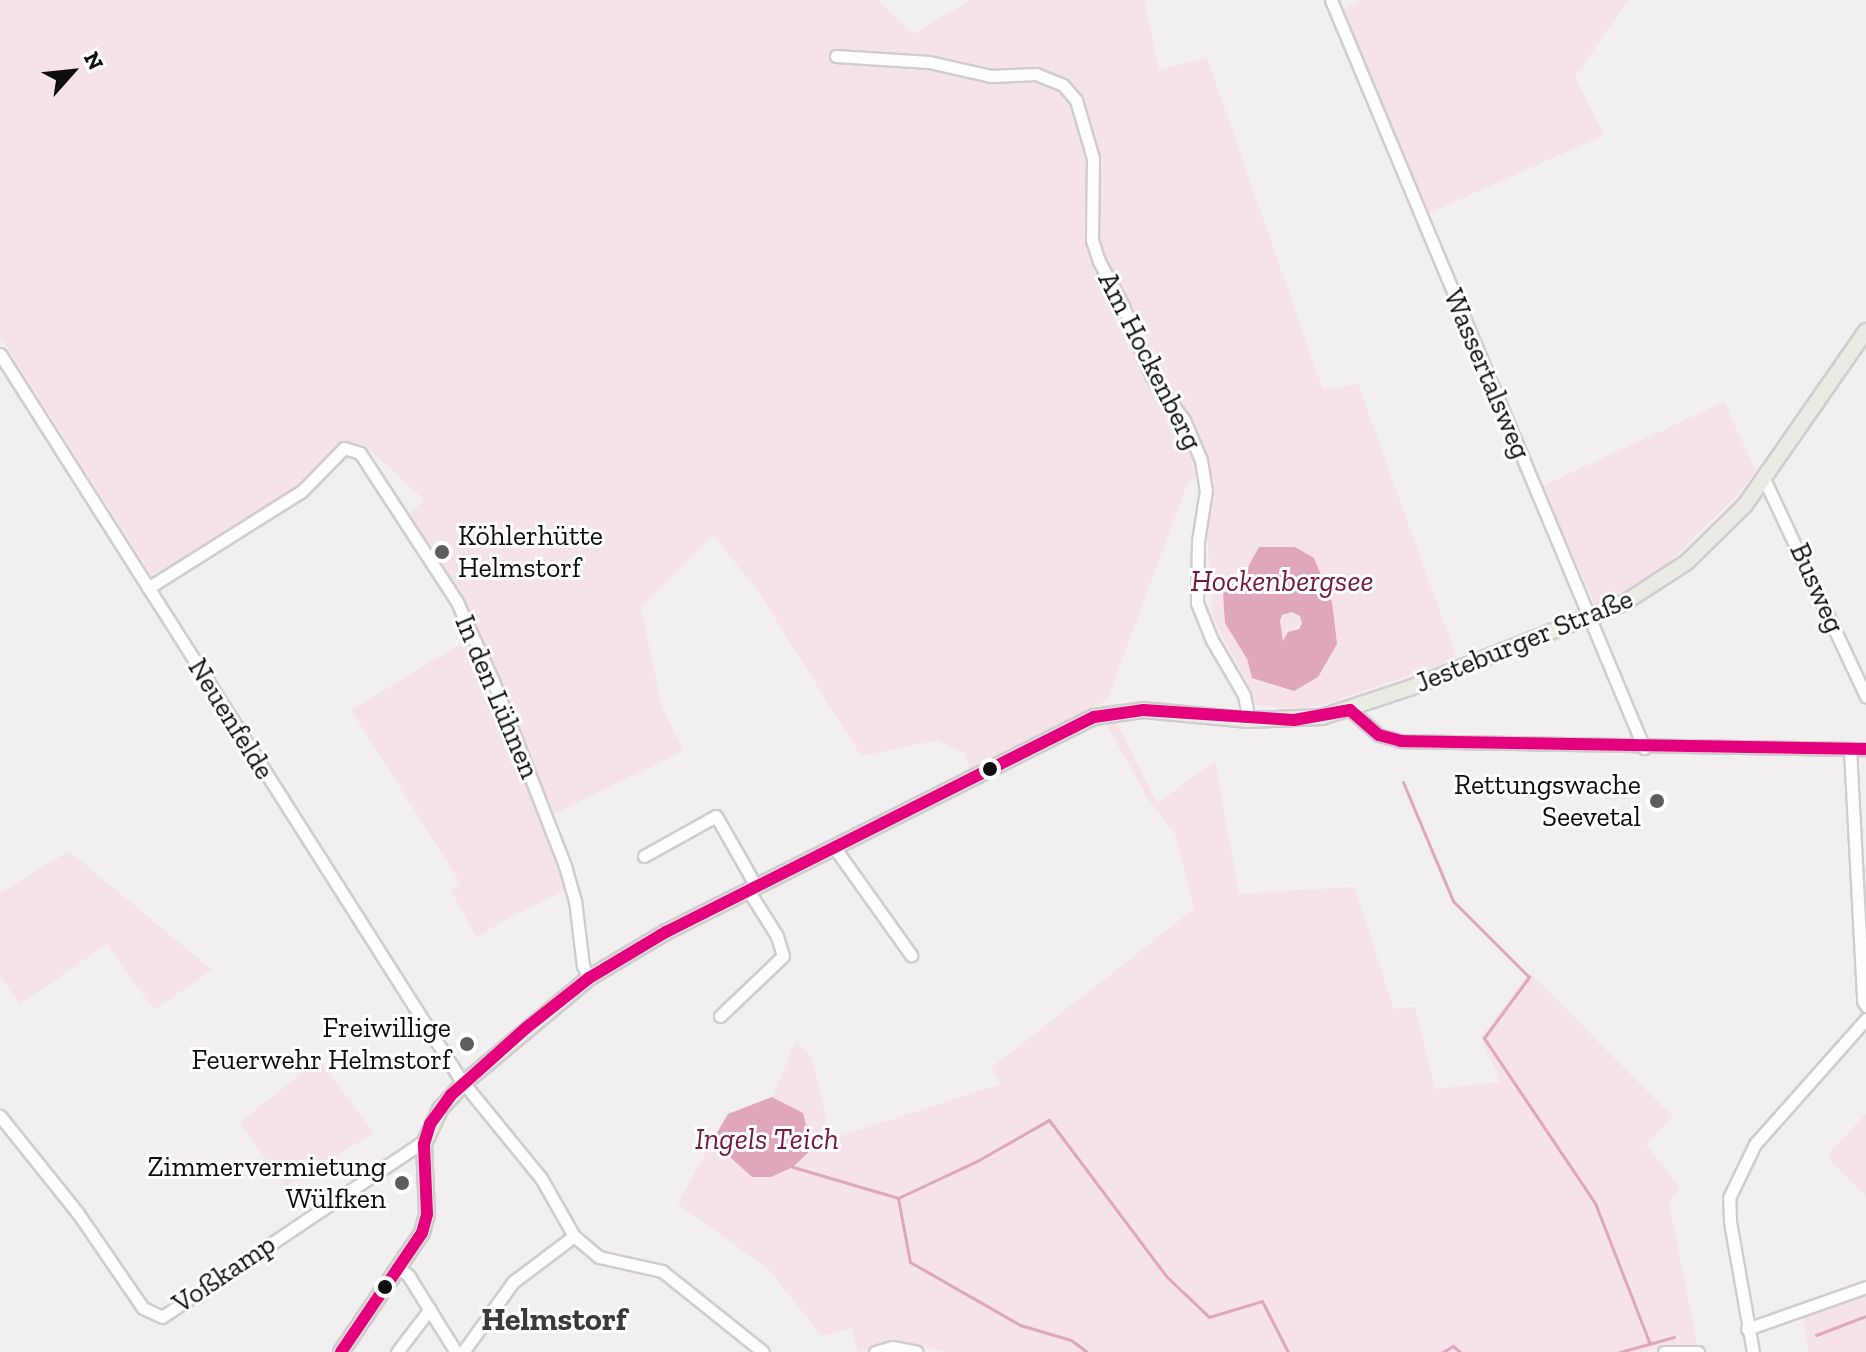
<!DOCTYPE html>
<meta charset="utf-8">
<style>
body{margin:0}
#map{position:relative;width:1866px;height:1352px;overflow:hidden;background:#f2eff0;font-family:"Zilla Slab",serif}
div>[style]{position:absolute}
.green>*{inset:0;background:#f6e2e9}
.water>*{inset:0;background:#e0a6bc}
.stream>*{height:3px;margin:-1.5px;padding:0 1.5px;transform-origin:1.5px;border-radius:1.5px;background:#e0a6bc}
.roads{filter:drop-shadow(2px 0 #cfcdcd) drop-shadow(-2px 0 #cfcdcd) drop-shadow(0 2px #cfcdcd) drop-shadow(0 -2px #cfcdcd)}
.minor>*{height:11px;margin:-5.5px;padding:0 5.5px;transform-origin:5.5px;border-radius:5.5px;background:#fdfdfd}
.major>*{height:14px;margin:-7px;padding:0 7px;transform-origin:7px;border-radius:7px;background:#eaece3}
.bus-1>*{height:12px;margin:-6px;padding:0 6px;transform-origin:6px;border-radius:6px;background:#e5007d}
.dots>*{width:22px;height:22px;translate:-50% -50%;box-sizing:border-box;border:4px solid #fff;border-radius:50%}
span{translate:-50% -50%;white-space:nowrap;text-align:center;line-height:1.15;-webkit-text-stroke:6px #fff;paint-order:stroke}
.street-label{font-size:28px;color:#0f0e0e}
.poi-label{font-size:28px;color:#0f0e0e}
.left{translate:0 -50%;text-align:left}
.right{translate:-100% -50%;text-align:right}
.water-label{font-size:30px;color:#761744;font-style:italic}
.quarter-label{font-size:32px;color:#3d393a;font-weight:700}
.north{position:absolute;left:32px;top:32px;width:80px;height:80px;-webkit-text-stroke:6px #fff;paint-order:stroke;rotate:63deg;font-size:22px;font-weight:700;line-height:32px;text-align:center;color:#0f0e0e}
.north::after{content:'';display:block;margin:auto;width:28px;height:36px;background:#0f0e0e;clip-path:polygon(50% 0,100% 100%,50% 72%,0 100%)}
</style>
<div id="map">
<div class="green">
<div style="clip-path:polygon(evenodd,0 0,878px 0,913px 34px,971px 0,1144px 0,1159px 70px,1207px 58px,1323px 390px,1358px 384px,1457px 659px,1326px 704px,1301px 709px,1254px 705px,1252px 691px,1213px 618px,1203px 477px,1188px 482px,1107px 700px,978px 763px,970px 770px,964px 753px,938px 740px,861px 756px,758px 591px,713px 535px,641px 608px,662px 707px,683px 751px,547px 817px,571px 887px,506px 919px,477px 938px,451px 891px,461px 884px,351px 710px,472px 637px,454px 603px,400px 523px,424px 500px,366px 446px,342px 444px,298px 487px,152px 576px,0 336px,0 0,1248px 567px,1332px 602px,1333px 621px,1252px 678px,1247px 659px,1225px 623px,1223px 594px,1248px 567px)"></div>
<div style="clip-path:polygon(1363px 0,1628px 0,1575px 77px,1604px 135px,1425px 215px,1339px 11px)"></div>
<div style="clip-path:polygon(1724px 402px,1756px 471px,1737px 495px,1657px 574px,1596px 607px,1542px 486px)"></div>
<div style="clip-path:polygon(1292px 612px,1300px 616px,1302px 623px,1283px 641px,1280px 638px,1280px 621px,1282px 615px)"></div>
<div style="clip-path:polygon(1116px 721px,1157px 803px,1215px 761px,1239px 894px,1354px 887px,1394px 1009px,1415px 1007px,1435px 1089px,1501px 1082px,1481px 1038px,1529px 972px,1673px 1117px,1646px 1145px,1680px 1188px,1669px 1202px,1698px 1347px,1675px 1345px,1641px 1352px,949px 1352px,893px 1341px,858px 1352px,852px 1328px,822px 1336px,767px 1268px,678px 1204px,712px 1141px,752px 1177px,803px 1113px,772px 1097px,796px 1041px,812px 1057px,826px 1118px,826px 1141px,1000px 1084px,991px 1068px,1194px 909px,1175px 834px,1148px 799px,1105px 722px)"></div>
<div style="clip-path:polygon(69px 851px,212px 970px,154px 1010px,107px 944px,20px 1004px,0 976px,0 893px)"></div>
<div style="clip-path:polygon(319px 1060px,374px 1133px,285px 1187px,240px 1122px)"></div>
<div style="clip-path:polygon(1866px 1114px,1866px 1196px,1835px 1166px,1828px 1154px)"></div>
<div style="clip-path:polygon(1866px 1290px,1866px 1352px,1809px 1352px,1802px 1316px)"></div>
</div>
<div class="water">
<div style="clip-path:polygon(evenodd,1259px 547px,1295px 547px,1314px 558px,1332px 602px,1337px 644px,1318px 677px,1294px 691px,1252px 678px,1247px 659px,1225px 623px,1223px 594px,1248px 567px,1259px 547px,1292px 612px,1300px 616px,1302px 623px,1299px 629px,1288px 632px,1283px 641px,1280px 621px,1282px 615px,1292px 612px)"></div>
<div style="clip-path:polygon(772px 1097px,803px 1113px,812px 1149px,793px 1167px,771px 1177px,752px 1177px,712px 1141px,728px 1114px)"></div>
</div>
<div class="stream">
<div style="left:1403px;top:782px;width:129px;rotate:67.2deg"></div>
<div style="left:1453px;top:901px;width:107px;rotate:45deg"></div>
<div style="left:1529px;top:977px;width:76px;rotate:126.4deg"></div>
<div style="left:1484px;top:1038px;width:199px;rotate:56.1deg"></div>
<div style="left:1595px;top:1203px;width:151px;rotate:68.7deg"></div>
<div style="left:793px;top:1167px;width:109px;rotate:16.4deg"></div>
<div style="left:898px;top:1198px;width:65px;rotate:79.4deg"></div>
<div style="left:910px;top:1262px;width:127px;rotate:29.8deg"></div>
<div style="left:1020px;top:1325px;width:53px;rotate:16.4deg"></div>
<div style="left:1071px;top:1340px;width:20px;rotate:37deg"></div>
<div style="left:898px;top:1198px;width:87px;rotate:-25.1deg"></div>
<div style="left:977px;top:1161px;width:83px;rotate:-29.7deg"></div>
<div style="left:1049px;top:1120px;width:195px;rotate:53.1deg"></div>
<div style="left:1166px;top:1276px;width:59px;rotate:43.6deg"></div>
<div style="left:1209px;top:1317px;width:55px;rotate:-16.8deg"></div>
<div style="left:1262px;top:1301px;width:57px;rotate:63deg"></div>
<div style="left:1816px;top:1335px;width:53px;rotate:-20.8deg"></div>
<div style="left:1443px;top:1352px;width:12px;rotate:-31deg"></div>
<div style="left:1453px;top:1346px;width:9px;rotate:41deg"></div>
<div style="left:1620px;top:1352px;width:56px;rotate:-15.5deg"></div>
</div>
<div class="roads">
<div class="minor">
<div style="left:1331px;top:0;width:811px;rotate:67.29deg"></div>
<div style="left:836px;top:56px;width:93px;rotate:3.7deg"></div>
<div style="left:929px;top:62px;width:64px;rotate:12.7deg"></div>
<div style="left:991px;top:76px;width:45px;rotate:-2.5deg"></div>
<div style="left:1036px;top:74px;width:29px;rotate:22deg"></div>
<div style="left:1063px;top:85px;width:20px;rotate:49deg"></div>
<div style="left:1076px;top:100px;width:60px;rotate:73.7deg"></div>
<div style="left:1093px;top:158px;width:82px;rotate:90.7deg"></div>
<div style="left:1092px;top:240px;width:22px;rotate:72deg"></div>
<div style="left:1099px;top:261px;width:51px;rotate:61.9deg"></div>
<div style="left:1123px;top:306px;width:77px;rotate:67.8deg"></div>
<div style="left:1152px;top:377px;width:54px;rotate:53.3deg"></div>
<div style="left:1184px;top:420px;width:43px;rotate:67deg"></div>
<div style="left:1201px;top:460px;width:30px;rotate:81deg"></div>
<div style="left:1206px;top:490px;width:52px;rotate:98.9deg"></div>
<div style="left:1198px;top:541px;width:62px;rotate:90.9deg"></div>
<div style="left:1197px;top:603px;width:40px;rotate:68deg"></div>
<div style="left:1212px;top:640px;width:64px;rotate:59.8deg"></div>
<div style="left:1244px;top:695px;width:25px;rotate:79deg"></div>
<div style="left:0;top:354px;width:860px;rotate:57.59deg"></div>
<div style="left:461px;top:1080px;width:127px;rotate:50.8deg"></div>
<div style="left:541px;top:1178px;width:67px;rotate:60.4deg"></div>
<div style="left:574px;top:1236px;width:33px;rotate:40deg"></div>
<div style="left:599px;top:1257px;width:65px;rotate:12.5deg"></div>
<div style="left:662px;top:1271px;width:129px;rotate:38.7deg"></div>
<div style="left:1765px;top:481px;width:238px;rotate:64.9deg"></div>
<div style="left:148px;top:588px;width:182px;rotate:-32.2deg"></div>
<div style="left:302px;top:491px;width:60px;rotate:-45.7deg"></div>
<div style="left:344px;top:448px;width:17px;rotate:17deg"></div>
<div style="left:360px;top:453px;width:178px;rotate:56.9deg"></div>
<div style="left:457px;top:602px;width:87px;rotate:65.5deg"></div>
<div style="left:493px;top:681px;width:199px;rotate:68.7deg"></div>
<div style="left:565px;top:866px;width:35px;rotate:74deg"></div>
<div style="left:575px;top:900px;width:66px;rotate:83.1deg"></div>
<div style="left:583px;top:966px;width:13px;rotate:63deg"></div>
<div style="left:1350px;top:710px;width:38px;rotate:41deg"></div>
<div style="left:1379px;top:735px;width:23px;rotate:15deg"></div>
<div style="left:1401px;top:741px;width:465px;rotate:1deg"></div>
<div style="left:1850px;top:749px;width:252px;rotate:87deg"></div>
<div style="left:1863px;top:1001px;width:6px;rotate:59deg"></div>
<div style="left:834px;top:847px;width:133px;rotate:54.5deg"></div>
<div style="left:644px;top:856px;width:82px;rotate:-29.1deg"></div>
<div style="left:716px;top:816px;width:81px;rotate:60.3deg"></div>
<div style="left:720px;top:1016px;width:87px;rotate:-43.6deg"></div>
<div style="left:783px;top:956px;width:21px;rotate:-107deg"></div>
<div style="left:777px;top:936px;width:54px;rotate:-122.2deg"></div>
<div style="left:0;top:1116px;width:123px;rotate:51.3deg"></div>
<div style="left:77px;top:1212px;width:116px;rotate:55.5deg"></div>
<div style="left:143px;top:1308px;width:21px;rotate:25deg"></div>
<div style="left:162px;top:1317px;width:310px;rotate:-33.9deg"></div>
<div style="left:419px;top:1144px;width:5px"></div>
<div style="left:400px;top:1269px;width:10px;rotate:37deg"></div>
<div style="left:408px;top:1275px;width:91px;rotate:58.1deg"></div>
<div style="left:1747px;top:1329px;width:126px;rotate:-19.4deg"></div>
<div style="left:397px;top:1352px;width:54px;rotate:-52.5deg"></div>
<div style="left:463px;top:1352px;width:86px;rotate:-54.5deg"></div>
<div style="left:513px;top:1282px;width:76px;rotate:-37deg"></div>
<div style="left:875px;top:1352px;width:18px;rotate:-16deg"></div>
<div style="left:892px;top:1347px;width:25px;rotate:11deg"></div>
<div style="left:1664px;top:1352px;width:34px"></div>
<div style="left:1753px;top:1352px;width:133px;rotate:-100deg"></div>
<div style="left:1730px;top:1221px;width:23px;rotate:-92deg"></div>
<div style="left:1729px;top:1198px;width:60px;rotate:-64.3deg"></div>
<div style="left:1755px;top:1144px;width:167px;rotate:-48.4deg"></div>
</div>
<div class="major">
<div style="left:341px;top:1352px;width:144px;rotate:-55.8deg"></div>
<div style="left:422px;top:1233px;width:20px;rotate:-75deg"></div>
<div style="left:427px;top:1214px;width:70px;rotate:-92.5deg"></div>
<div style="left:424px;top:1144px;width:38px;rotate:-65deg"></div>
<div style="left:440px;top:1109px;width:35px;rotate:-47deg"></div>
<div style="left:464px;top:1083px;width:163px;rotate:-40deg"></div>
<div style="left:589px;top:978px;width:90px;rotate:-30.9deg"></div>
<div style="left:666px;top:932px;width:479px;rotate:-26.7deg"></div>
<div style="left:1094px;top:717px;width:49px;rotate:-8.1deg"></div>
<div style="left:1143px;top:710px;width:106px;rotate:5.4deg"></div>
<div style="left:1249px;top:720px;width:73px;rotate:-2.4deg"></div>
<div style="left:1322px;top:717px;width:98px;rotate:-18.4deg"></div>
<div style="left:1415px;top:686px;width:225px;rotate:-21.7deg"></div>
<div style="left:1624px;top:603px;width:75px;rotate:-33.1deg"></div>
<div style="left:1687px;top:562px;width:81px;rotate:-44.5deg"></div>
<div style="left:1745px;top:505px;width:212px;rotate:-55.2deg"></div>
</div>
</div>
<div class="bus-1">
<div style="left:341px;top:1352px;width:144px;rotate:-55.8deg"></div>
<div style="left:422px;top:1233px;width:20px;rotate:-75deg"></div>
<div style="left:427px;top:1214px;width:70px;rotate:-92.5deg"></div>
<div style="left:424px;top:1144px;width:21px;rotate:-73deg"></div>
<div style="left:430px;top:1124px;width:36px;rotate:-54deg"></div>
<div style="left:451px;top:1095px;width:101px;rotate:-41.8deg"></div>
<div style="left:526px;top:1028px;width:80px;rotate:-38.4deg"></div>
<div style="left:589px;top:978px;width:90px;rotate:-30.9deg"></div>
<div style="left:666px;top:932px;width:479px;rotate:-26.7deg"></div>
<div style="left:1094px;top:717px;width:49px;rotate:-8.1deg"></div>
<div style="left:1143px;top:710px;width:151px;rotate:3.8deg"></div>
<div style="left:1294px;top:720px;width:57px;rotate:-10.1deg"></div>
<div style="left:1350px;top:710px;width:38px;rotate:41deg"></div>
<div style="left:1379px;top:735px;width:23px;rotate:15deg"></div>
<div style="left:1401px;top:741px;width:465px;rotate:1deg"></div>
</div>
<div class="dots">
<div style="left:442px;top:552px;background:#5e5d5d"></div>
<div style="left:990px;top:769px;background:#0f0e0e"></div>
<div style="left:1657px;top:801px;background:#5e5d5d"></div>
<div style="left:467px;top:1044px;background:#5e5d5d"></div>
<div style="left:402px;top:1183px;background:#5e5d5d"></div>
<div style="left:385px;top:1287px;background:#0f0e0e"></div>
</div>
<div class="street-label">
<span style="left:1150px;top:361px;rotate:63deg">Am Hockenberg</span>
<span style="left:1487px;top:374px;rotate:67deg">Wassertalsweg</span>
<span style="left:1817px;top:588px;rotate:66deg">Busweg</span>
<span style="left:1524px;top:641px;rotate:-22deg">Jesteburger Straße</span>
<span style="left:497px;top:697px;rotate:67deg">In den Lühnen</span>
<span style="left:231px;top:719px;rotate:58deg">Neuenfelde</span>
<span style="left:224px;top:1274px;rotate:-34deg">Voßkamp</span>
</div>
<div class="poi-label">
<span class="left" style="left:458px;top:552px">Köhlerhütte<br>Helmstorf</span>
<span class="right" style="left:1641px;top:801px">Rettungswache<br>Seevetal</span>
<span class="right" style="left:451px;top:1044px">Freiwillige<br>Feuerwehr Helmstorf</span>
<span class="right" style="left:386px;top:1183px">Zimmervermietung<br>Wülfken</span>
</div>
<div class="water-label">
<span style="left:1282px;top:581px">Hockenbergsee</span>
<span style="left:767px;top:1139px">Ingels Teich</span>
</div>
<div class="quarter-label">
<span style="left:554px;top:1319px">Helmstorf</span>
</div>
<div class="north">N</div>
</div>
